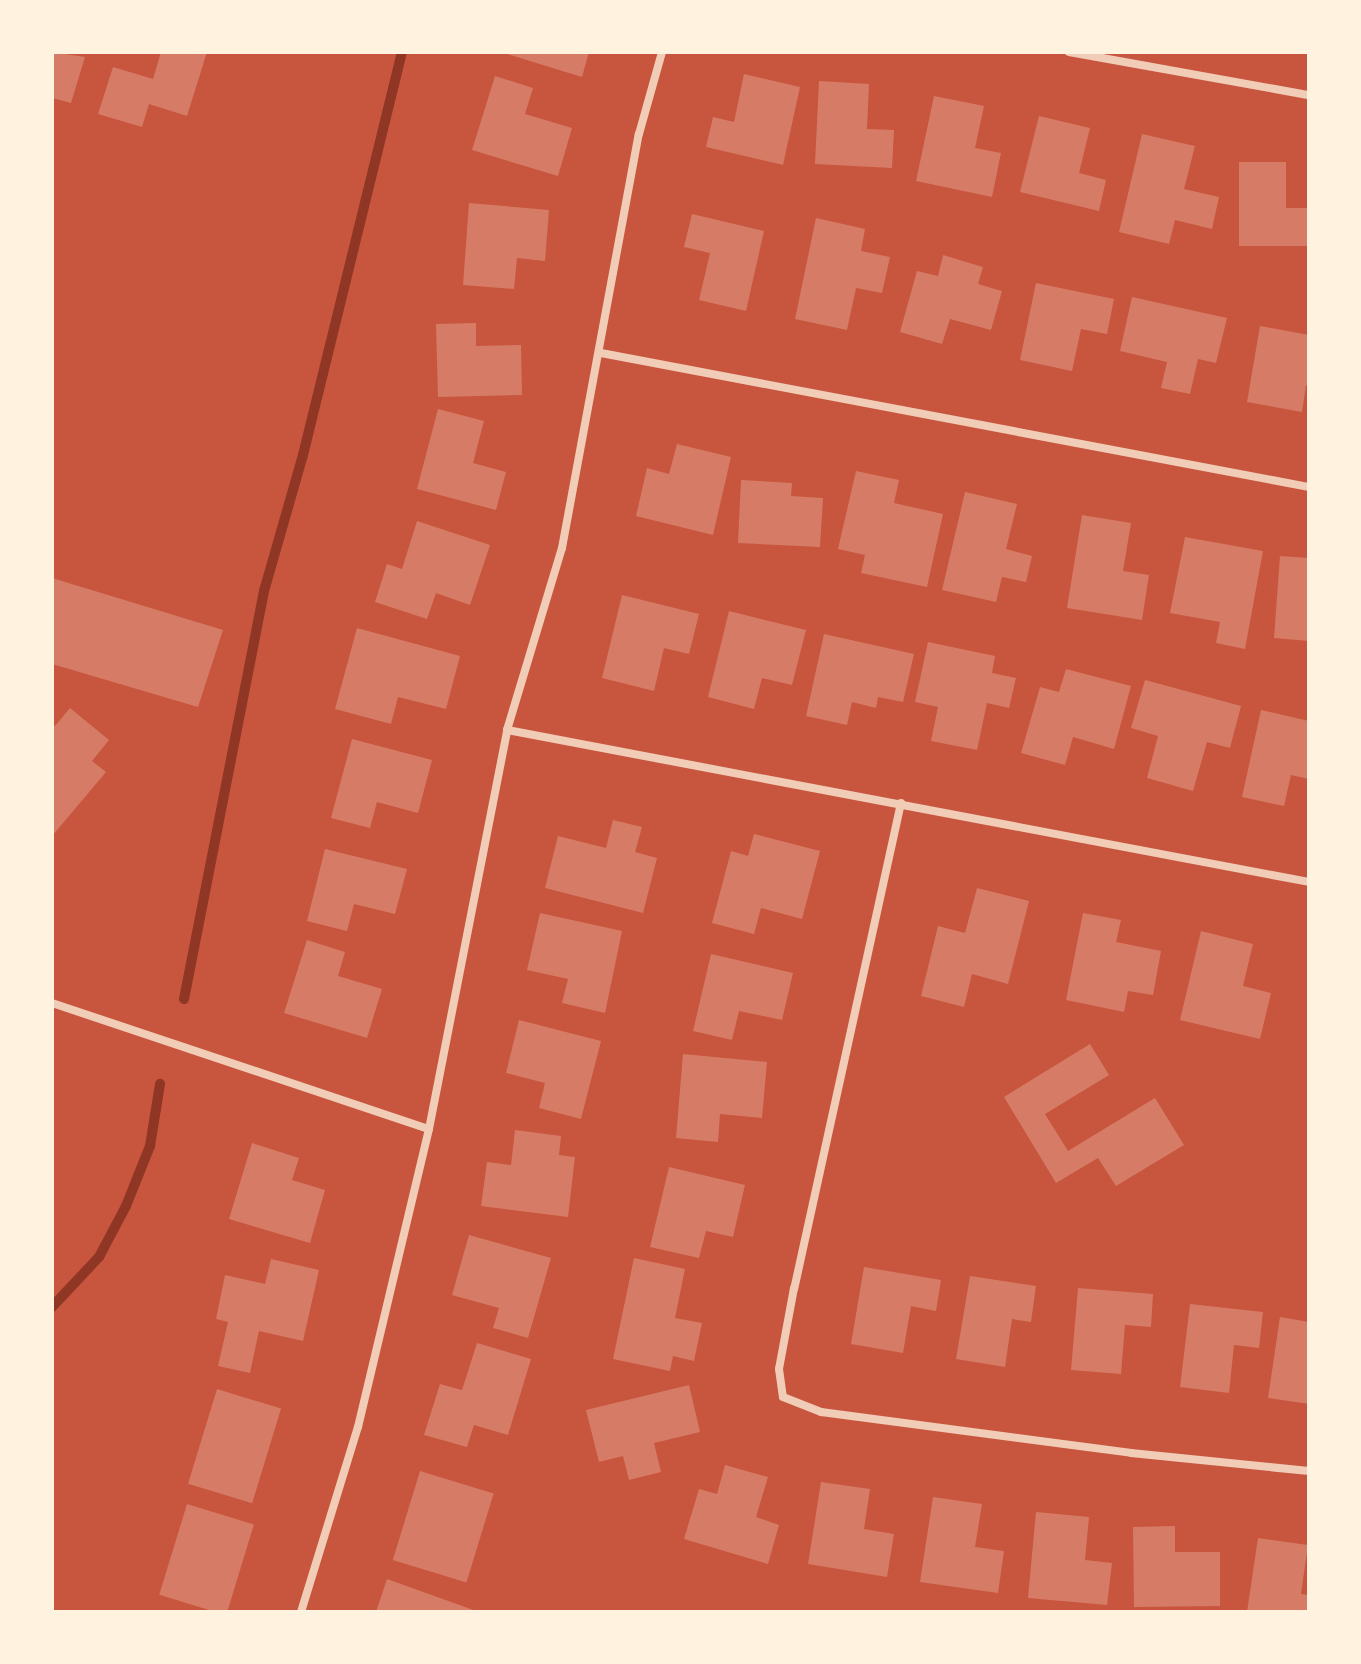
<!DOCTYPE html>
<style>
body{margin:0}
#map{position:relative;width:1361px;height:1664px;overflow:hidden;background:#c8553d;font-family:Helvetica,sans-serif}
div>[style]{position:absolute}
.stream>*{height:10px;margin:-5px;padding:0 5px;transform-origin:5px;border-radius:5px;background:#8f3625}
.building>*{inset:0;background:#d67c66;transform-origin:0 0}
.minor>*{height:8px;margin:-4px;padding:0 4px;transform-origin:4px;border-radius:4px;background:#f1ccb7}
span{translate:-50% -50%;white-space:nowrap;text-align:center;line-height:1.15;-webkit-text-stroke:8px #fff3e0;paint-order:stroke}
.frame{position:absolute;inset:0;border:54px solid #fff3e0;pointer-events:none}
</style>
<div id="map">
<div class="stream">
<div style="left:184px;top:999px;width:416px;rotate:-78.9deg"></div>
<div style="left:264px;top:591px;width:141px;rotate:-74deg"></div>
<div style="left:303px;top:455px;width:415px;rotate:-76.2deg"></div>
<div style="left:52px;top:1307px;width:69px;rotate:-46.8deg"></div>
<div style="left:99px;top:1257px;width:58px;rotate:-62.1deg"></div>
<div style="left:126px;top:1206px;width:65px;rotate:-68.2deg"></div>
<div style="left:150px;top:1146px;width:63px;rotate:-80.8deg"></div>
</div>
<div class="building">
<div style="clip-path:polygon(52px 52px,85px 57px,71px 103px,52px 98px)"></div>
<div style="clip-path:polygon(161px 52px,207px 52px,187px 116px,149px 104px,142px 127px,98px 114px,113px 67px,153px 79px)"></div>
<div style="clip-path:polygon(501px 52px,589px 52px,582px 77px)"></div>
<div style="clip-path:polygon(744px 74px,800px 87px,783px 165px,706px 147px,713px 117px,734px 122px)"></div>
<div style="clip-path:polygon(495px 76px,533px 88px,525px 114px,572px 128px,558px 176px,472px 150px)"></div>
<div style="clip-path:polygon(819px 81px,869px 84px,867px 129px,894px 130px,892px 168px,815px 164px)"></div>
<div style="clip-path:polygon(934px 96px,984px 106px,975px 148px,1001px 153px,992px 197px,916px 181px)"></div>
<div style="clip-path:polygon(1039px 116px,1090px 128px,1079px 173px,1106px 180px,1099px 211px,1020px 192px)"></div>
<div style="clip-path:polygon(1142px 134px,1195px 146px,1184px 189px,1219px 197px,1212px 229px,1175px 220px,1169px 244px,1119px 232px)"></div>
<div style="clip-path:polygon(1239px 162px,1286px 162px,1286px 208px,1309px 208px,1309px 246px,1239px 246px)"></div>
<div style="clip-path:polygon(469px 203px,549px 210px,545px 261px,517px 258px,514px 289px,463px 285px)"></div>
<div style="clip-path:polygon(692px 214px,764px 231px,746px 311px,699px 300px,710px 253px,684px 247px)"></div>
<div style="clip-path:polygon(816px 218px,865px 229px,861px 251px,890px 257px,882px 293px,856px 288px,847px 330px,795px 319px)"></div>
<div style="clip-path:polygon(943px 255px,983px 267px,978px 284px,1002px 291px,991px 330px,950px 319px,942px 344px,900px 332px,917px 271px,938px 276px)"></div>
<div style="clip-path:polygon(1036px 283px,1114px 299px,1107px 334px,1081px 329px,1072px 371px,1020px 360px)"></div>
<div style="clip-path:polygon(1132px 297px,1227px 318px,1216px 363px,1198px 359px,1190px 394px,1161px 388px,1167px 362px,1120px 351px)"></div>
<div style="clip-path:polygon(476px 323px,476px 346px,521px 345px,522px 395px,438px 397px,436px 324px)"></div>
<div style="clip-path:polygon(1260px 326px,1309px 335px,1309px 385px,1306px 385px,1302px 412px,1247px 402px)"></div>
<div style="clip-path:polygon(438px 409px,484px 421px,473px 463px,506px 472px,496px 510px,417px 489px)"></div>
<div style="clip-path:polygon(677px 444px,731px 457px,713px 535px,636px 516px,647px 468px,669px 474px)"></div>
<div style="clip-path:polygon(856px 471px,899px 480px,894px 503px,943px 514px,927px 587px,861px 573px,865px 555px,838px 549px)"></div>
<div style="clip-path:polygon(741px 480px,792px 483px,791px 496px,823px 498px,820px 547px,738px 543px)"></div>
<div style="clip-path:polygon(965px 492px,1017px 504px,1006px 549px,1032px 556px,1026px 582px,1002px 577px,996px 602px,942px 590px)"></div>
<div style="clip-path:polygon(1082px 515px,1131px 523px,1123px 571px,1149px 575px,1142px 620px,1067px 608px)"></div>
<div style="clip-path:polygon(417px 521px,490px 545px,470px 605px,436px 593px,427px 619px,375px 602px,387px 564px,402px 569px)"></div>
<div style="clip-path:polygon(1185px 537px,1263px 551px,1245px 649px,1216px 643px,1220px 622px,1170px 613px)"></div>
<div style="clip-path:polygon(1280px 556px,1309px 558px,1309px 641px,1274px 638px)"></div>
<div style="clip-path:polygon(52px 578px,223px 630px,198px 707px,52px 664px)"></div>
<div style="clip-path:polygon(622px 595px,699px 614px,689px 654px,664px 648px,654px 691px,602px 678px)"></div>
<div style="clip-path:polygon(729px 611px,806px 630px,792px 685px,762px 678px,754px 709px,708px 697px)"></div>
<div style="clip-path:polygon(357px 628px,460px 656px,446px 709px,398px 697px,391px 724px,335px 709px)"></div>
<div style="clip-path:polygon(824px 634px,914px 654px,903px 702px,878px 697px,876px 708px,852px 702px,847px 725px,806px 716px)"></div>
<div style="clip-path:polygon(928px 642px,995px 656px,992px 673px,1016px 678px,1009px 708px,987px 703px,977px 750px,931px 741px,938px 707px,915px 702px)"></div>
<div style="clip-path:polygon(1066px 669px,1131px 686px,1114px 749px,1073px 737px,1065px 765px,1021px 753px,1040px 687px,1059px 692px)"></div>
<div style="clip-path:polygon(1145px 680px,1241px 706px,1230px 748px,1207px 742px,1193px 791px,1147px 778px,1158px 736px,1131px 728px)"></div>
<div style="clip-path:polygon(70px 708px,109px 740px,92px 761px,106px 772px,52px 836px,52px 723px,55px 726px)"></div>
<div style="clip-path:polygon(1261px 710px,1309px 721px,1309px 779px,1291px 775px,1284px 806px,1242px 797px)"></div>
<div style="clip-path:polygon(352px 739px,432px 760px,418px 813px,377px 802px,370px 828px,331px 818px)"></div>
<div style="clip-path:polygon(613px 820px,642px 827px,635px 852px,657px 858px,643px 913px,545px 888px,558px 836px,606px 848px)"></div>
<div style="clip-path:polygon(754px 834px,820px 851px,802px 919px,761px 908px,754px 934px,712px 923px,731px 851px,748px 856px)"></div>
<div style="clip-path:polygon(325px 849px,407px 869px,395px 914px,354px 904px,347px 931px,307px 921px)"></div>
<div style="clip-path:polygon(977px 888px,1029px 901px,1008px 984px,972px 974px,964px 1007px,921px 996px,938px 926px,965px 933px)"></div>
<div style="clip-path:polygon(540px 913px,622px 931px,605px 1013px,562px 1003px,568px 979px,527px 970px)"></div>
<div style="clip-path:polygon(1083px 913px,1121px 920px,1116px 942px,1161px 951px,1153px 995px,1128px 991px,1124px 1012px,1066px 1000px)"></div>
<div style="clip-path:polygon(1201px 931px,1253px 944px,1243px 986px,1271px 993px,1260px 1039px,1180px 1020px)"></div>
<div style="clip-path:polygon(307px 940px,345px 952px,338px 976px,382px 989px,367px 1038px,284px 1013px)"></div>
<div style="clip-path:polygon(711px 954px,793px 973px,782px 1020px,739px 1011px,732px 1040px,693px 1031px)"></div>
<div style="clip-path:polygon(519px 1020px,601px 1041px,581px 1119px,539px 1108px,545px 1083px,506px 1073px)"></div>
<div style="clip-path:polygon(1090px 1044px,1109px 1075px,1045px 1114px,1068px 1151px,1155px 1098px,1184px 1145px,1116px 1186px,1098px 1158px,1056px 1183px,1004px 1097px)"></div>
<div style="clip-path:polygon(683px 1054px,767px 1062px,762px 1118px,720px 1114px,718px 1142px,676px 1138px)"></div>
<div style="clip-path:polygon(515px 1130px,561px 1136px,559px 1155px,575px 1157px,568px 1217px,481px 1206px,487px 1162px,511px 1165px)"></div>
<div style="clip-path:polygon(252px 1143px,299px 1158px,292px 1180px,325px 1190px,310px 1243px,229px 1219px)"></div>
<div style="clip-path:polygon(669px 1167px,745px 1185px,733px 1237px,706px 1231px,699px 1258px,650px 1247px)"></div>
<div style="clip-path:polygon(469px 1235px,551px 1258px,528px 1338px,493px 1328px,499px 1308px,452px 1295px)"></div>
<div style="clip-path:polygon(634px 1258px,685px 1269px,675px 1318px,702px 1323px,694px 1361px,673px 1356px,670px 1371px,613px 1359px)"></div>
<div style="clip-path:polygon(271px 1259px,319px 1270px,303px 1341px,259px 1331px,250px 1373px,218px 1366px,228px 1322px,216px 1319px,225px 1275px,265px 1284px)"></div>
<div style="clip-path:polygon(864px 1267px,941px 1280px,936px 1311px,911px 1306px,903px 1353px,851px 1344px)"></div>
<div style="clip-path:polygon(970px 1276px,1036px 1286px,1031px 1322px,1012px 1319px,1005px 1367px,956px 1359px)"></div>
<div style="clip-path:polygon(1078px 1288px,1153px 1294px,1151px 1327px,1125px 1325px,1121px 1374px,1071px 1370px)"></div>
<div style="clip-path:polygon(1190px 1304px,1263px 1312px,1259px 1348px,1234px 1345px,1229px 1393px,1180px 1387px)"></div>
<div style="clip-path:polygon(1280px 1317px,1309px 1322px,1309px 1404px,1268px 1398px)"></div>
<div style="clip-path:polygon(477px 1343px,531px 1359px,508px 1435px,474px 1425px,467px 1447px,424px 1435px,440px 1384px,462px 1390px)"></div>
<div style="clip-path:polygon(689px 1385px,700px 1432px,654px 1443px,661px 1472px,629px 1480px,623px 1456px,599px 1462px,586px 1410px)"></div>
<div style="left:217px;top:1389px;width:67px;height:99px;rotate:17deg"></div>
<div style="clip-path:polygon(725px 1465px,768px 1477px,756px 1517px,779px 1525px,768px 1564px,684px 1539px,699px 1489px,717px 1494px)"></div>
<div style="left:420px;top:1471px;width:77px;height:93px;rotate:17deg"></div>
<div style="clip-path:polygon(821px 1482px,870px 1489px,864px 1529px,894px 1534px,887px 1577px,808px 1564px)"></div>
<div style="clip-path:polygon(933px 1497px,982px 1504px,975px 1547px,1004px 1551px,998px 1593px,920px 1582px)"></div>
<div style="left:187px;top:1504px;width:70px;height:95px;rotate:17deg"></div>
<div style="clip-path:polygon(1036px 1512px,1089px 1517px,1085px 1560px,1112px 1563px,1107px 1605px,1028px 1598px)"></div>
<div style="clip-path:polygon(1175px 1526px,1175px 1552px,1220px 1552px,1220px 1606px,1134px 1607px,1133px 1527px)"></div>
<div style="clip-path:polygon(1258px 1538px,1308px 1545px,1301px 1594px,1309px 1595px,1309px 1612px,1247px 1612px)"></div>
<div style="clip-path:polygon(387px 1579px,479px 1612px,376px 1612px)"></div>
</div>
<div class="minor">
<div style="left:1069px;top:52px;width:244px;rotate:10.2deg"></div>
<div style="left:601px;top:353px;width:721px;rotate:10.72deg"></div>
<div style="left:507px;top:730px;width:816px;rotate:10.73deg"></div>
<div style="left:901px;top:803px;width:497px;rotate:102.4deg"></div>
<div style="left:794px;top:1288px;width:82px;rotate:100.5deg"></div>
<div style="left:779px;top:1369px;width:28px;rotate:82deg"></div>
<div style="left:783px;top:1397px;width:41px;rotate:21.5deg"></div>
<div style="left:821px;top:1412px;width:313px;rotate:7.5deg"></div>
<div style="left:1131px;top:1453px;width:179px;rotate:5.8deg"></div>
<div style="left:52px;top:1003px;width:397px;rotate:18.5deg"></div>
<div style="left:301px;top:1612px;width:194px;rotate:-72.9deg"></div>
<div style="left:358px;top:1427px;width:306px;rotate:-76.6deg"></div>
<div style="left:429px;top:1129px;width:407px;rotate:-78.9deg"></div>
<div style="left:507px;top:730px;width:190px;rotate:-73.2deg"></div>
<div style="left:562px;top:548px;width:421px;rotate:-79.5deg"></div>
<div style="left:639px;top:134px;width:85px;rotate:-74.3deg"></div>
</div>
<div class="frame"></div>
</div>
